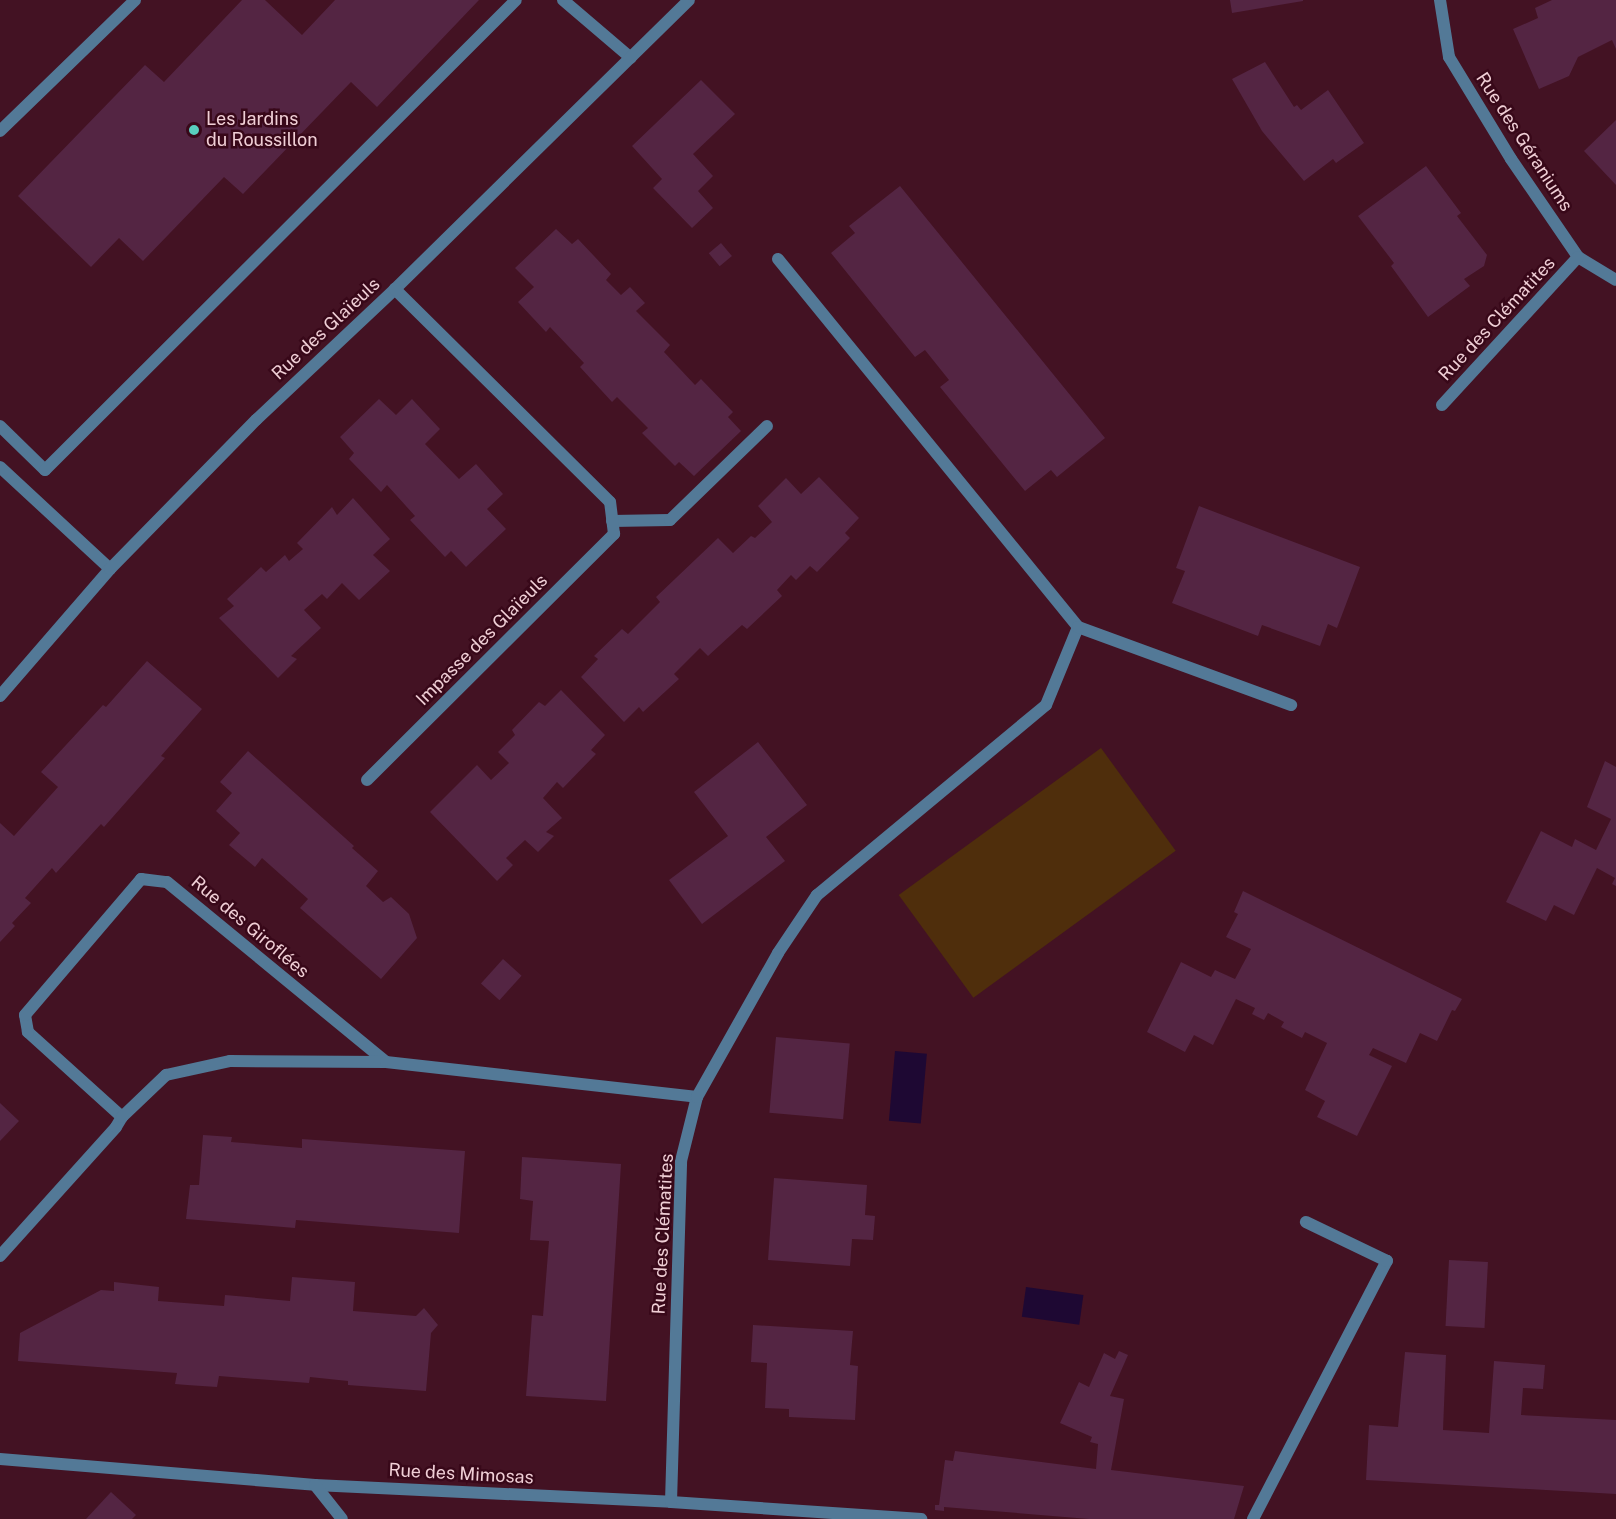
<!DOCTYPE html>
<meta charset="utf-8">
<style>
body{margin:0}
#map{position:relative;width:1616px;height:1519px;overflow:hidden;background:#431223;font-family:"Public Sans",sans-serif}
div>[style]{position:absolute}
.green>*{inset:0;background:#4f2e0c;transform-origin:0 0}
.water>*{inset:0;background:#1e0833;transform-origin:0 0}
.building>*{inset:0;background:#542543;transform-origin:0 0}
.service>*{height:12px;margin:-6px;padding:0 6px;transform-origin:6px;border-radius:6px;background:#537997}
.minor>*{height:12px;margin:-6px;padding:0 6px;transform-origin:6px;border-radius:6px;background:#537997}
.dots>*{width:16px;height:16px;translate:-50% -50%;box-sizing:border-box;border:3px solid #380819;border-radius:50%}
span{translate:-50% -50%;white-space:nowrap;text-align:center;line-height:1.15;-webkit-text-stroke:5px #380819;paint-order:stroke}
.poi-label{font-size:18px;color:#f0cfd6}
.left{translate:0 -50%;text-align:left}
.street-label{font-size:18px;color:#f0cfd6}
</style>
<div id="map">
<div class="green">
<div style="left:1101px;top:748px;width:127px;height:250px;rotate:54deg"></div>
</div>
<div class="water">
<div style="left:895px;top:1051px;width:32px;height:70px;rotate:5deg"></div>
<div style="left:1026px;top:1287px;width:58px;height:30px;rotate:8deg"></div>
</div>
<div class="building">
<div style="clip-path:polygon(242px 0,265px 0,302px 35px,335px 0,479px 0,377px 107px,351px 82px,243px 194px,224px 177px,143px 261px,119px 238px,91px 267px,18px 196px,145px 65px,164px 82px)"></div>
<div style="clip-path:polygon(1230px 0,1303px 0,1303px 1px,1232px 13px)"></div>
<div style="clip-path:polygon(1552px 0,1616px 0,1616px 49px,1612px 40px,1578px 57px,1569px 76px,1539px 89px,1513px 29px,1538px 18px,1535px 8px)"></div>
<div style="clip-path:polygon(1265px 62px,1294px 107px,1297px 105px,1301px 110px,1328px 90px,1364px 143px,1336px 163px,1333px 159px,1304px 181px,1262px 131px,1232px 79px)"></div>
<div style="clip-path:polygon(701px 80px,735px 114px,693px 154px,713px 176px,698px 191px,713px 208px,692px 228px,653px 188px,662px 179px,632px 146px)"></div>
<div style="clip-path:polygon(1616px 120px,1616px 185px,1584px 151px)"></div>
<div style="clip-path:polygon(1426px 166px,1461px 213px,1457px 216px,1487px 255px,1484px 266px,1464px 279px,1470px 286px,1428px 317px,1391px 266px,1394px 263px,1358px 216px)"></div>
<div style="clip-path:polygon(900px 186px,1105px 438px,1057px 477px,1051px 470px,1025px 491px,940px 387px,949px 380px,925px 350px,915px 357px,831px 253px,855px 233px,849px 226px)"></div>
<div style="clip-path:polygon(556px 229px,572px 244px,578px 239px,611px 274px,606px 280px,621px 295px,630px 287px,645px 303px,636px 311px,670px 345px,664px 352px,695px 385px,701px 379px,733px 412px,728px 417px,741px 431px,694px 476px,679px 462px,675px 466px,642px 433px,648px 428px,617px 397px,612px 402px,580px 367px,584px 363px,550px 327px,546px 332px,518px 302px,534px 287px,515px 268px)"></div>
<div style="left:721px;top:243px;width:17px;height:16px;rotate:50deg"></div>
<div style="clip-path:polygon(379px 399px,396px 415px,412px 399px,440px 429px,425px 444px,459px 479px,476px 464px,503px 494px,487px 509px,506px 529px,466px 567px,451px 551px,445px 557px,410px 520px,415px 516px,387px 485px,381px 492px,349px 459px,354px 453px,340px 437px)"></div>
<div style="clip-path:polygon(819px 477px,859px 518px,845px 533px,850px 538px,817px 572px,810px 566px,796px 580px,791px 575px,777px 590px,782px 596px,747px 629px,742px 625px,708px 656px,700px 648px,674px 674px,679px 679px,643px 712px,639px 707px,624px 722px,581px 677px,598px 659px,594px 656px,622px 629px,628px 634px,660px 602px,656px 597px,718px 538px,733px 553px,751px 536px,755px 538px,772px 522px,758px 506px,786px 478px,801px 494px)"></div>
<div style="clip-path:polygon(353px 498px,390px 539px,373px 555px,390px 571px,359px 600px,342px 583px,327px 599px,322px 594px,304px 610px,321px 628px,291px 656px,297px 659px,278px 678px,219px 618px,234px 606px,227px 599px,261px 567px,266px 572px,285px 555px,289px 561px,303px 549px,297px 543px,332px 507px,337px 515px)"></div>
<div style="clip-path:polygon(1199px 506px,1360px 567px,1337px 628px,1328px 624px,1320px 646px,1262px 625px,1258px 636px,1172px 603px,1185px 571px,1176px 568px)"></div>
<div style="clip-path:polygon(147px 661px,202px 709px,161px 756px,165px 758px,104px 827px,101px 824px,56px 873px,52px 868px,25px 898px,31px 903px,12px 923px,15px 926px,0 942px,0 823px,14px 836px,58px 787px,41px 772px,103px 705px,106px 707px)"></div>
<div style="clip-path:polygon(561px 690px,605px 735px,591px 750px,596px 754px,563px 788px,557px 782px,543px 798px,562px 818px,546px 832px,554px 836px,538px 852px,525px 840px,506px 858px,513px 865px,497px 881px,430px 812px,477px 765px,491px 780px,509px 763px,498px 752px,515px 735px,512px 730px,539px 702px,545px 706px)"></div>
<div style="clip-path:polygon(758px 742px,807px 805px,766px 837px,785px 861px,702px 924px,669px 880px,728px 836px,694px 792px)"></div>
<div style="clip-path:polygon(248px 751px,354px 846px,352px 848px,378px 871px,366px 886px,383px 902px,391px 897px,409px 914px,417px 938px,381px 979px,300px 908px,308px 899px,262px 858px,255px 867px,229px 845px,240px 833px,216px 811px,232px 793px,220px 782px)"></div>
<div style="clip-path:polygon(1605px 761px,1616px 767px,1616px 886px,1612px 884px,1615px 878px,1597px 868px,1574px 915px,1554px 905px,1546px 921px,1506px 902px,1541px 831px,1572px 847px,1575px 839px,1596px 850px,1611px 819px,1587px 807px)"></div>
<div style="clip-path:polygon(1243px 891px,1462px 999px,1455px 1011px,1452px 1010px,1437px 1041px,1420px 1033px,1406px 1063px,1373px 1048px,1369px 1055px,1392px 1066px,1357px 1136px,1317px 1117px,1325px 1101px,1305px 1090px,1327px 1043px,1305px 1032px,1302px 1038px,1281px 1027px,1284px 1022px,1268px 1013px,1264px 1020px,1252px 1014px,1255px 1008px,1236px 999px,1213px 1045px,1194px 1035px,1185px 1052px,1147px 1032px,1181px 962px,1211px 977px,1215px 970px,1235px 979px,1251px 949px,1226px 937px,1238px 914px,1234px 912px)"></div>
<div style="left:503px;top:959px;width:25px;height:33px;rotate:42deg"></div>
<div style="left:776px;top:1037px;width:74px;height:76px;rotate:5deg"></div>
<div style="clip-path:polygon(0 1103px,19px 1121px,0 1141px)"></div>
<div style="clip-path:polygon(203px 1135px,232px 1137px,231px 1142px,302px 1148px,302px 1139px,465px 1151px,459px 1233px,296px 1220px,295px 1228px,186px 1219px,190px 1185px,199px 1185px)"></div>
<div style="clip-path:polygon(522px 1157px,621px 1164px,606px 1401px,526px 1396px,532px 1315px,543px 1316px,549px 1241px,530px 1240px,533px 1201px,520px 1199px)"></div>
<div style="clip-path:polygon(774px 1178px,867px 1185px,865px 1215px,875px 1216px,873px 1240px,852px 1239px,850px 1266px,768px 1260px)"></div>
<div style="left:1449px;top:1260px;width:39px;height:66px;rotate:3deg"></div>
<div style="clip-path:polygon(292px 1277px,355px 1282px,353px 1311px,416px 1316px,424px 1308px,438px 1325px,431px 1333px,426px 1391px,348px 1385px,348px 1381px,310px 1377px,309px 1383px,219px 1376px,217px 1387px,187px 1385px,175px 1384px,177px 1373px,18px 1361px,20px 1333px,101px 1290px,114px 1291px,114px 1282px,159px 1287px,158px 1301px,224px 1306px,225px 1295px,290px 1301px)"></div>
<div style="clip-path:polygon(753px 1325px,853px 1331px,850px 1365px,858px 1366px,855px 1420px,789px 1417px,789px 1409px,765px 1408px,767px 1363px,751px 1362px)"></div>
<div style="clip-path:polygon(1119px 1351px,1128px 1355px,1110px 1396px,1124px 1399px,1111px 1470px,1244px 1486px,1234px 1519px,1089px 1519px,944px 1507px,944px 1511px,935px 1510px,935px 1505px,939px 1505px,945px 1460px,953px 1461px,955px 1451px,1096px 1469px,1098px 1444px,1090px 1442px,1092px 1437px,1060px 1423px,1079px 1382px,1089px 1387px,1104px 1353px,1115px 1359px)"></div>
<div style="clip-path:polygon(1405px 1352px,1446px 1355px,1443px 1430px,1489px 1433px,1494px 1361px,1545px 1365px,1543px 1389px,1523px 1388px,1521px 1415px,1616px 1420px,1616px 1494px,1366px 1480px,1369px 1425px,1398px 1427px)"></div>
<div style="clip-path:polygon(111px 1492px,136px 1515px,132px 1519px,86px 1519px)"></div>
</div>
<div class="service">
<div style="left:563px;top:0;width:89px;rotate:40.5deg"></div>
<div style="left:0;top:131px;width:188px;rotate:-44.1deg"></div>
<div style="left:778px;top:259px;width:475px;rotate:50.8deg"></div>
<div style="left:1078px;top:627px;width:84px;rotate:112.3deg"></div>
<div style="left:1046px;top:705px;width:298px;rotate:140.3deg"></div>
<div style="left:0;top:426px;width:63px;rotate:44.4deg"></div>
<div style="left:45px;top:470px;width:665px;rotate:-44.94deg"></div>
<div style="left:1078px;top:627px;width:227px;rotate:20.1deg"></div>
<div style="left:122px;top:1117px;width:127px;rotate:-137.9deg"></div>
<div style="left:28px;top:1032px;width:17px;rotate:-100deg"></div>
<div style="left:25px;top:1015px;width:179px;rotate:-49.5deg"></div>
<div style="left:141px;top:879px;width:26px;rotate:7deg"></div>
<div style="left:167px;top:882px;width:283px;rotate:39.4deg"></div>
<div style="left:1253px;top:1519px;width:291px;rotate:-62.6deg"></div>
<div style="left:1387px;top:1261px;width:90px;rotate:-154.3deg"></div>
</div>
<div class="minor">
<div style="left:1440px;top:0;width:58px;rotate:81deg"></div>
<div style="left:1449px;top:57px;width:119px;rotate:58.7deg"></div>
<div style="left:1511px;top:159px;width:119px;rotate:55.6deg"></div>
<div style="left:1578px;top:257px;width:44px;rotate:31.2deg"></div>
<div style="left:1442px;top:405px;width:201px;rotate:-47.4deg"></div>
<div style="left:0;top:467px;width:150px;rotate:42.8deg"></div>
<div style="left:612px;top:521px;width:58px;rotate:-1deg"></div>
<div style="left:670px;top:520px;width:135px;rotate:-44.1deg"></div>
<div style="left:0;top:696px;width:168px;rotate:-49.1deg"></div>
<div style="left:110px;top:569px;width:209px;rotate:-45.6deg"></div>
<div style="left:256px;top:420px;width:191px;rotate:-43.3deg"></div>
<div style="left:395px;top:289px;width:412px;rotate:-44.5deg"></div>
<div style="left:367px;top:780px;width:349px;rotate:-44.9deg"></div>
<div style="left:614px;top:534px;width:32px;rotate:-97deg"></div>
<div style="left:610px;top:502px;width:303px;rotate:-135.3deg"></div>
<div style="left:0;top:1256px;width:173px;rotate:-48deg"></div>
<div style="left:116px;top:1127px;width:12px;rotate:-59deg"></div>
<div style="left:122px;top:1117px;width:61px;rotate:-43.7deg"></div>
<div style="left:166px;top:1075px;width:66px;rotate:-12.3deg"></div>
<div style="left:230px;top:1061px;width:156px;rotate:0.4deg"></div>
<div style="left:386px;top:1062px;width:313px;rotate:6.4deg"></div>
<div style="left:0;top:1459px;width:316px;rotate:4.7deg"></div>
<div style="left:315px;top:1485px;width:356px;rotate:2.7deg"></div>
<div style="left:671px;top:1502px;width:251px;rotate:3.9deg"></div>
<div style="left:315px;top:1485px;width:43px;rotate:51.5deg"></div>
<div style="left:671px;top:1502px;width:341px;rotate:-88.3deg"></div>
<div style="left:681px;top:1161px;width:66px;rotate:-76deg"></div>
<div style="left:697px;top:1097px;width:165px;rotate:-60.6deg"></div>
<div style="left:778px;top:953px;width:70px;rotate:-56.1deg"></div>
</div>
<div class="dots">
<div style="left:194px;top:130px;background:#59cebe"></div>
</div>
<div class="poi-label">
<span class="left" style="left:206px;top:130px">Les Jardins<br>du Roussillon</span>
</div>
<div class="street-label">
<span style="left:1524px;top:142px;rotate:57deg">Rue des Géraniums</span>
<span style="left:1497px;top:319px;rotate:-47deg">Rue des Clématites</span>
<span style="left:326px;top:329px;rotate:-43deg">Rue des Glaïeuls</span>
<span style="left:482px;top:640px;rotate:-45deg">Impasse des Glaïeuls</span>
<span style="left:250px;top:927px;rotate:40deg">Rue des Giroflées</span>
<span style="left:663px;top:1234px;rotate:-87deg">Rue des Clématites</span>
<span style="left:461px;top:1474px;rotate:3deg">Rue des Mimosas</span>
</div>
</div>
